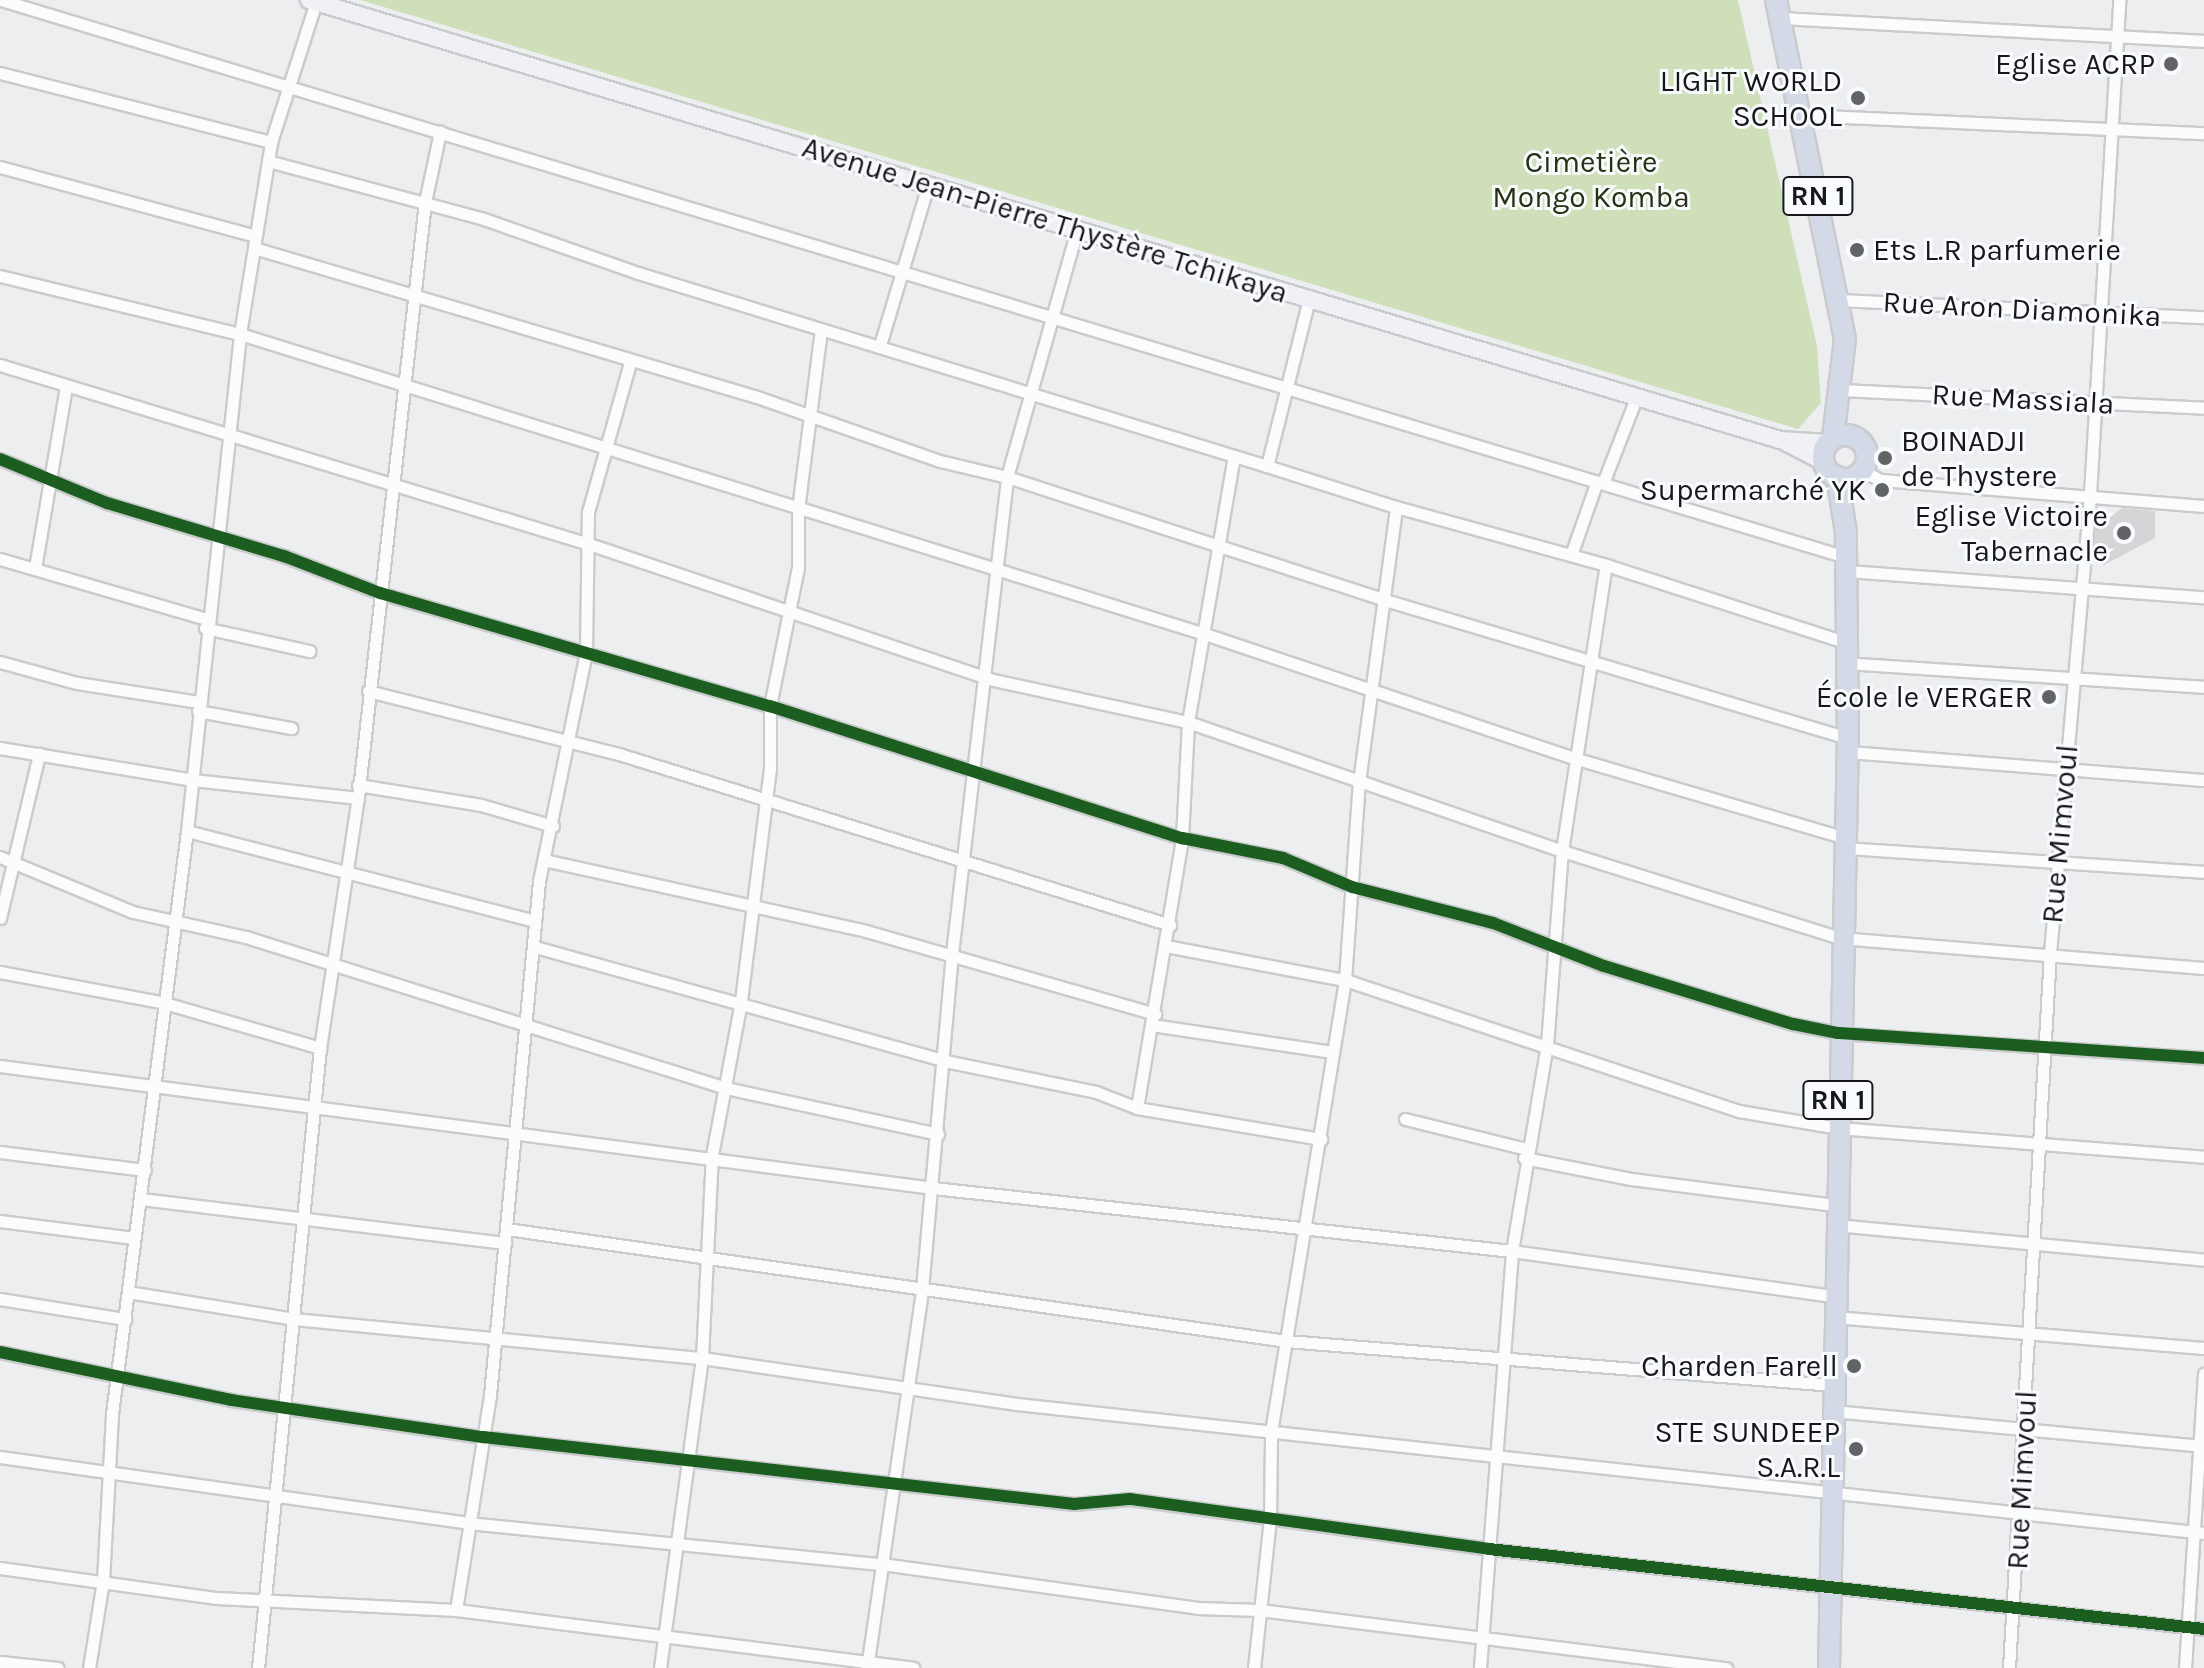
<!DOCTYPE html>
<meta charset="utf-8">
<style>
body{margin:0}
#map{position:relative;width:2204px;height:1668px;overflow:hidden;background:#edeef0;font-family:Karla,sans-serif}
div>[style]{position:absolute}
.green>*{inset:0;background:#cfdfb9}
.building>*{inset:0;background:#d4d5d6}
.roads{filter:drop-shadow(2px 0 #cacbcc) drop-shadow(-2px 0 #cacbcc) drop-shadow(0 2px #cacbcc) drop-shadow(0 -2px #cacbcc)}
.street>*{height:11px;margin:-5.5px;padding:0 5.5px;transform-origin:5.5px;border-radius:5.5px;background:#fcfcfd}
.secondary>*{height:16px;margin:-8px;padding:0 8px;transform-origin:8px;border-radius:8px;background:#f0f1f6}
.highway>*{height:20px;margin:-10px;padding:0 10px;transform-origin:10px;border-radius:10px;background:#d3d9e6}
.highway>.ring{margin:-10px;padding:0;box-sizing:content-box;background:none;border:20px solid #d3d9e6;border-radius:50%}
.cycleway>*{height:12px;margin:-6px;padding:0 6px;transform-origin:6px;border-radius:6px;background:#1b5e20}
.dots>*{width:22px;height:22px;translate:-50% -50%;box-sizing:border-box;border:4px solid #f9fcfe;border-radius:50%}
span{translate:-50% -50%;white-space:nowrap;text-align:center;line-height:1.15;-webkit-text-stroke:6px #f9fcfe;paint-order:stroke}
.shield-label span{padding:2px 6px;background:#f9fcfe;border:2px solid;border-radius:6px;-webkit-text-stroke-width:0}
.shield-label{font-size:28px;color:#171819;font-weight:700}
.poi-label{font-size:30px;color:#171819}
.right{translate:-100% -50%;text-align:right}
.left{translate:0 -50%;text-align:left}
.park-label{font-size:30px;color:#263212}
.street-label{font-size:30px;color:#171819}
</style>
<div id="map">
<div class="green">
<div style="clip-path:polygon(360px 0,1738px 0,1817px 346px,1821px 403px,1798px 429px)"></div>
</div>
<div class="building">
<div style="clip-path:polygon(2123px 508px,2155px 511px,2155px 538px,2104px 565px,2094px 550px,2096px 525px)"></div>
</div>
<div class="roads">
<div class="street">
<div style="left:1px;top:0;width:1927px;rotate:16.8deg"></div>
<div style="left:1781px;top:18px;width:424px;rotate:3.1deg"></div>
<div style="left:0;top:73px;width:280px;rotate:14.3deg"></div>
<div style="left:1801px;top:115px;width:403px;rotate:2.6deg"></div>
<div style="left:268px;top:161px;width:220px;rotate:15deg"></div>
<div style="left:481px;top:218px;width:166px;rotate:19.3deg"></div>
<div style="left:638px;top:273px;width:658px;rotate:17.06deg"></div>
<div style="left:0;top:167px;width:264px;rotate:15.1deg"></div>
<div style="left:254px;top:248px;width:525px;rotate:16.5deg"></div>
<div style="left:757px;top:397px;width:194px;rotate:19.3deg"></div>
<div style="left:940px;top:461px;width:69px;rotate:13.4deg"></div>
<div style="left:1007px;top:477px;width:398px;rotate:18deg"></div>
<div style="left:1385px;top:600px;width:483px;rotate:16.6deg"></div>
<div style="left:0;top:276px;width:247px;rotate:13.6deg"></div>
<div style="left:240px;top:334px;width:1011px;rotate:17.27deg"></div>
<div style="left:1205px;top:634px;width:389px;rotate:18.6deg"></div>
<div style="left:1574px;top:758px;width:283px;rotate:16.4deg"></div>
<div style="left:1839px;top:300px;width:365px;rotate:2.7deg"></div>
<div style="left:880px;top:345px;width:167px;rotate:-73.3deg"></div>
<div style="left:0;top:365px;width:612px;rotate:16.9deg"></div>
<div style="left:586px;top:543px;width:425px;rotate:18.6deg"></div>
<div style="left:989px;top:679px;width:204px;rotate:12.2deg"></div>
<div style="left:1188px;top:722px;width:396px;rotate:19deg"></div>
<div style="left:1562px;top:851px;width:290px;rotate:17.4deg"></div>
<div style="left:1839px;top:938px;width:366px;rotate:4.7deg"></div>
<div style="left:1842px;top:390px;width:362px;rotate:2.8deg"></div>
<div style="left:0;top:459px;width:116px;rotate:22.4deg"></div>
<div style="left:107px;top:503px;width:185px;rotate:16.7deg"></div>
<div style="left:284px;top:556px;width:103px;rotate:21.1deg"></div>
<div style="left:380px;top:593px;width:406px;rotate:16.2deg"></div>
<div style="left:770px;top:706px;width:433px;rotate:17.8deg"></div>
<div style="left:1182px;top:838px;width:103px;rotate:11.2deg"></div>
<div style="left:1283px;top:858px;width:75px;rotate:22.8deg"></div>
<div style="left:1352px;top:887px;width:146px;rotate:14.3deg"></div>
<div style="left:1493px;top:923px;width:119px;rotate:21.2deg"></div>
<div style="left:1604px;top:966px;width:198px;rotate:17.1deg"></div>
<div style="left:1793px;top:1024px;width:46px;rotate:11.3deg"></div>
<div style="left:1838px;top:1033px;width:367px;rotate:3.9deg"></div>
<div style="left:1863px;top:471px;width:20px;rotate:27deg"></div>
<div style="left:1881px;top:480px;width:324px;rotate:4.6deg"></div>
<div style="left:1603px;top:483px;width:93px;rotate:-68.7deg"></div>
<div style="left:1396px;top:507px;width:218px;rotate:15.4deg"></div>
<div style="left:1606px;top:565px;width:251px;rotate:17.9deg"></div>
<div style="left:1571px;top:555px;width:78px;rotate:-70.6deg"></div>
<div style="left:0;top:559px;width:215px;rotate:16.2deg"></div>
<div style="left:35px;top:568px;width:185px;rotate:-80.3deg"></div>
<div style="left:1846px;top:571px;width:359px;rotate:4.2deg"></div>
<div style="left:205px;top:628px;width:107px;rotate:12.5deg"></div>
<div style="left:0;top:662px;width:80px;rotate:15.3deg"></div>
<div style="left:77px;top:683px;width:123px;rotate:8.9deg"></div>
<div style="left:1844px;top:663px;width:361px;rotate:3.8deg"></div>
<div style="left:368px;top:691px;width:262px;rotate:14.1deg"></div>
<div style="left:622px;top:755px;width:574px;rotate:17.23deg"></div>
<div style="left:198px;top:711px;width:95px;rotate:10.4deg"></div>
<div style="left:0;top:748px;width:196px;rotate:9.4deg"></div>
<div style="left:193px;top:780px;width:166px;rotate:6.2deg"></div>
<div style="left:1848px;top:752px;width:357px;rotate:4.5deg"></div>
<div style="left:358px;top:785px;width:125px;rotate:9.2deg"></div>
<div style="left:481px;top:805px;width:75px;rotate:16.3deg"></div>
<div style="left:187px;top:831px;width:359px;rotate:14.5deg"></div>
<div style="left:1845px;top:848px;width:360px;rotate:3.8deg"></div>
<div style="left:0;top:857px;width:144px;rotate:22.5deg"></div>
<div style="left:133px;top:912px;width:116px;rotate:12.5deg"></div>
<div style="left:246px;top:937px;width:503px;rotate:17.46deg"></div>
<div style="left:726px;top:1088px;width:217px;rotate:12.2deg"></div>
<div style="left:544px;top:860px;width:330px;rotate:12.4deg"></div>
<div style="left:866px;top:931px;width:301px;rotate:16deg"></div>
<div style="left:0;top:918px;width:169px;rotate:-76.6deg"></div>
<div style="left:1166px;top:946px;width:182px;rotate:10.8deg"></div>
<div style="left:1345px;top:980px;width:415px;rotate:18.4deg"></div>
<div style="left:1739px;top:1111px;width:100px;rotate:9.7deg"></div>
<div style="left:1838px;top:1128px;width:367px;rotate:4.5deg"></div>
<div style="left:535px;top:947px;width:426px;rotate:15.5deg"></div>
<div style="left:945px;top:1061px;width:154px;rotate:11.6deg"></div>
<div style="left:1096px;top:1092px;width:44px;rotate:21.3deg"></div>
<div style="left:1137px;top:1108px;width:187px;rotate:9.6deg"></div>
<div style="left:0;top:972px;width:164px;rotate:10.6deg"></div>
<div style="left:161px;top:1002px;width:166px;rotate:16.1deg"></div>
<div style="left:1152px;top:1025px;width:182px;rotate:8.5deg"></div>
<div style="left:0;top:1066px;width:941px;rotate:7.45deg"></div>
<div style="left:933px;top:1188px;width:582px;rotate:6.21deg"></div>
<div style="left:1512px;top:1251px;width:325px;rotate:8deg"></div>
<div style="left:1137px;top:1108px;width:274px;rotate:-80.5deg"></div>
<div style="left:1182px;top:838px;width:116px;rotate:-87deg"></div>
<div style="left:1188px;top:722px;width:269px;rotate:-80.2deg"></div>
<div style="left:1405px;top:1119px;width:125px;rotate:13.9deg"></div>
<div style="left:0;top:1152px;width:146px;rotate:7.1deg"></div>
<div style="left:1524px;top:1158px;width:109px;rotate:11.1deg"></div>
<div style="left:1631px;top:1179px;width:205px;rotate:7.3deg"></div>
<div style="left:141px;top:1199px;width:367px;rotate:6.9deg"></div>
<div style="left:0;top:1221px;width:135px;rotate:7.2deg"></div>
<div style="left:1836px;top:1225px;width:370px;rotate:5.4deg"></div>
<div style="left:507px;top:1229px;width:787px;rotate:8.18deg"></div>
<div style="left:1286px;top:1341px;width:549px;rotate:4.6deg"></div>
<div style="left:128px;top:1292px;width:168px;rotate:9.2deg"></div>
<div style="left:294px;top:1319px;width:410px;rotate:5.5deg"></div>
<div style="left:702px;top:1358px;width:318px;rotate:8.3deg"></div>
<div style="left:1017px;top:1404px;width:1194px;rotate:6.2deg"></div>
<div style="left:0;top:1299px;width:127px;rotate:9.1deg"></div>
<div style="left:1834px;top:1317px;width:371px;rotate:4.8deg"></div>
<div style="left:0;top:1352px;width:236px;rotate:11.7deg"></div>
<div style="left:231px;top:1400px;width:255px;rotate:8.4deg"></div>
<div style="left:483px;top:1437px;width:595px;rotate:6.47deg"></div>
<div style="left:1074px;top:1504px;width:56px;rotate:-5.1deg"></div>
<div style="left:1130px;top:1499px;width:362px;rotate:7.9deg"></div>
<div style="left:1489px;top:1549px;width:719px;rotate:6.38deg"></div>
<div style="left:1833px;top:1411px;width:373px;rotate:5.4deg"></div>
<div style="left:0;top:1457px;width:473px;rotate:8deg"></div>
<div style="left:468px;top:1523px;width:416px;rotate:5.7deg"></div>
<div style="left:882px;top:1564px;width:319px;rotate:7.9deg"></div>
<div style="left:1198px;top:1608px;width:61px;rotate:1.9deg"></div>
<div style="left:1259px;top:1610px;width:471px;rotate:7.1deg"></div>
<div style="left:0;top:1568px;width:219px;rotate:7.9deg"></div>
<div style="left:217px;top:1598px;width:239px;rotate:2.9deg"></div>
<div style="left:456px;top:1610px;width:461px;rotate:7.2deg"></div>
<div style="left:456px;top:1610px;width:218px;rotate:-81deg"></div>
<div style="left:490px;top:1395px;width:516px;rotate:-84.55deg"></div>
<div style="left:539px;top:881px;width:234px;rotate:-78.4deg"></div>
<div style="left:586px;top:652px;width:140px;rotate:-89.2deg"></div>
<div style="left:588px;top:512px;width:155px;rotate:-74.3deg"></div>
<div style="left:0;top:1662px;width:58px;rotate:5.9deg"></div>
<div style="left:89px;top:1668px;width:88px;rotate:-80.9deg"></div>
<div style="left:103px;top:1581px;width:167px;rotate:-86.9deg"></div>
<div style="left:112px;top:1414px;width:588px;rotate:-82.67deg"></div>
<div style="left:187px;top:831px;width:500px;rotate:-83.9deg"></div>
<div style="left:240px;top:334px;width:194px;rotate:-80.8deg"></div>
<div style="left:271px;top:142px;width:147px;rotate:-72.2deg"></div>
<div style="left:258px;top:1668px;width:623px;rotate:-84.29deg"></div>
<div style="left:320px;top:1048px;width:253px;rotate:-81.4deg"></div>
<div style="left:358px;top:798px;width:600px;rotate:-83.59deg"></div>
<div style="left:425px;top:202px;width:72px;rotate:-77.9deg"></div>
<div style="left:660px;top:1668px;width:313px;rotate:-82.3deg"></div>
<div style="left:702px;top:1358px;width:203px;rotate:-87.2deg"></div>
<div style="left:712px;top:1155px;width:157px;rotate:-79.3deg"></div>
<div style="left:741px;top:1001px;width:234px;rotate:-82.9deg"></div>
<div style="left:770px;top:769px;width:63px;rotate:-90deg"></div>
<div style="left:770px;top:706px;width:142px;rotate:-78.6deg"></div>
<div style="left:798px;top:567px;width:58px;rotate:-90deg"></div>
<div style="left:798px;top:509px;width:181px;rotate:-82.7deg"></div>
<div style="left:867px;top:1668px;width:383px;rotate:-81.7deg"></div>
<div style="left:922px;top:1289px;width:336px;rotate:-84.9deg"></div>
<div style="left:952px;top:954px;width:480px;rotate:-83.4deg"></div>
<div style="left:1007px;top:477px;width:257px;rotate:-74.2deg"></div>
<div style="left:1254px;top:1668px;width:150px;rotate:-83.9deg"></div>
<div style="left:1270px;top:1519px;width:87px;rotate:-89.3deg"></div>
<div style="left:1271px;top:1432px;width:458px;rotate:-80.7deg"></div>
<div style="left:1345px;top:980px;width:198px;rotate:-86deg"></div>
<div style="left:1359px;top:782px;width:277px;rotate:-82.3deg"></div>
<div style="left:1396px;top:507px;width:135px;rotate:-162.4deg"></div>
<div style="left:1267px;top:466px;width:172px;rotate:-75.9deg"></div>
<div style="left:1480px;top:1668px;width:418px;rotate:-85.6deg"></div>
<div style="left:1512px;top:1251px;width:209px;rotate:-80.4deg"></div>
<div style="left:1547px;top:1045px;width:195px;rotate:-85.6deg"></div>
<div style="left:1562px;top:851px;width:289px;rotate:-81.3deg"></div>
<div style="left:2009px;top:1668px;width:716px;rotate:-86.72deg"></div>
<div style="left:2050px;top:953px;width:461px;rotate:-85deg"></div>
<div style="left:2090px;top:494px;width:495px;rotate:-86.6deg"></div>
<div style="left:2185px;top:1668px;width:295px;rotate:-86.3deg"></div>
</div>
<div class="secondary">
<div style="left:309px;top:0;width:1535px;rotate:16.65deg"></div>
<div style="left:1780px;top:440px;width:48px;rotate:3.6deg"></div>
<div style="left:1785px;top:442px;width:44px;rotate:27.1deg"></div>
</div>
<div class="highway">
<div style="left:1776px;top:0;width:346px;rotate:78.5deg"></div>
<div style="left:1845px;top:339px;width:100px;rotate:96.9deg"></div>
<div class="ring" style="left:1823px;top:435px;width:24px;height:24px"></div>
<div style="left:1829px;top:1668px;width:930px;rotate:-88.83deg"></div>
<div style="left:1848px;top:738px;width:206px;rotate:-90.6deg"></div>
<div style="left:1846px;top:532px;width:56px;rotate:-99.3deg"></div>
</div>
</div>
<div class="cycleway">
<div style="left:0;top:459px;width:116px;rotate:22.4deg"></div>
<div style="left:107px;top:503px;width:185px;rotate:16.7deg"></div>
<div style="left:284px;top:556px;width:103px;rotate:21.1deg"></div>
<div style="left:380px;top:593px;width:406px;rotate:16.2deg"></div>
<div style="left:770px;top:706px;width:433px;rotate:17.8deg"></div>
<div style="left:1182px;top:838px;width:103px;rotate:11.2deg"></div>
<div style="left:1283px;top:858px;width:75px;rotate:22.8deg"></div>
<div style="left:1352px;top:887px;width:146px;rotate:14.3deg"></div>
<div style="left:1493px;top:923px;width:119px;rotate:21.2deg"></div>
<div style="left:1604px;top:966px;width:198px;rotate:17.1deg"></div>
<div style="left:1793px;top:1024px;width:46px;rotate:11.3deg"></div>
<div style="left:1838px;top:1033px;width:367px;rotate:3.9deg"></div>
<div style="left:0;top:1352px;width:236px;rotate:11.7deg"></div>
<div style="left:231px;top:1400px;width:255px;rotate:8.4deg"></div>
<div style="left:483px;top:1437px;width:595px;rotate:6.47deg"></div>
<div style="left:1074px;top:1504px;width:56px;rotate:-5.1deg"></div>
<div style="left:1130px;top:1499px;width:362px;rotate:7.9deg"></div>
<div style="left:1489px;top:1549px;width:719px;rotate:6.38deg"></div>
</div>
<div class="dots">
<div style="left:2171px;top:64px;background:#626364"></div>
<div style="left:1858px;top:98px;background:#626364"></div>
<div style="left:1857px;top:250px;background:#626364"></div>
<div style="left:1885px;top:458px;background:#626364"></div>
<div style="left:1882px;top:490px;background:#626364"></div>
<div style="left:2124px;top:533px;background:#626364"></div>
<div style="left:2049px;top:697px;background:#626364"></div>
<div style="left:1854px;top:1366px;background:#626364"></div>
<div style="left:1856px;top:1449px;background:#626364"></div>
</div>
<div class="shield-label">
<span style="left:1818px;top:196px">RN 1</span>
<span style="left:1838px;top:1100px">RN 1</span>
</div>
<div class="poi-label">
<span class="right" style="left:2155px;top:64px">Eglise ACRP</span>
<span class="right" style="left:1842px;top:98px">LIGHT WORLD<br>SCHOOL</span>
<span class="left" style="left:1873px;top:250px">Ets L.R parfumerie</span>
<span class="left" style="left:1901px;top:458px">BOINADJI<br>de Thystere</span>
<span class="right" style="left:1866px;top:490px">Supermarché YK</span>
<span class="right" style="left:2108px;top:533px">Eglise Victoire<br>Tabernacle</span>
<span class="right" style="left:2033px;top:697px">École le VERGER</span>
<span class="right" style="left:1838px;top:1366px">Charden Farell</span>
<span class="right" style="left:1840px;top:1449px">STE SUNDEEP<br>S.A.R.L</span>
</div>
<div class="park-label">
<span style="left:1591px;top:179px">Cimetière<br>Mongo Komba</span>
</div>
<div class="street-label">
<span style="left:1045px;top:220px;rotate:17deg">Avenue Jean-Pierre Thystère Tchikaya</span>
<span style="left:2022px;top:309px;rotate:3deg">Rue Aron Diamonika</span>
<span style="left:2023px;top:399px;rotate:3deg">Rue Massiala</span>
<span style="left:2060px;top:834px;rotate:-85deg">Rue Mimvoul</span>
<span style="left:2022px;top:1480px;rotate:-87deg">Rue Mimvoul</span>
</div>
</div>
